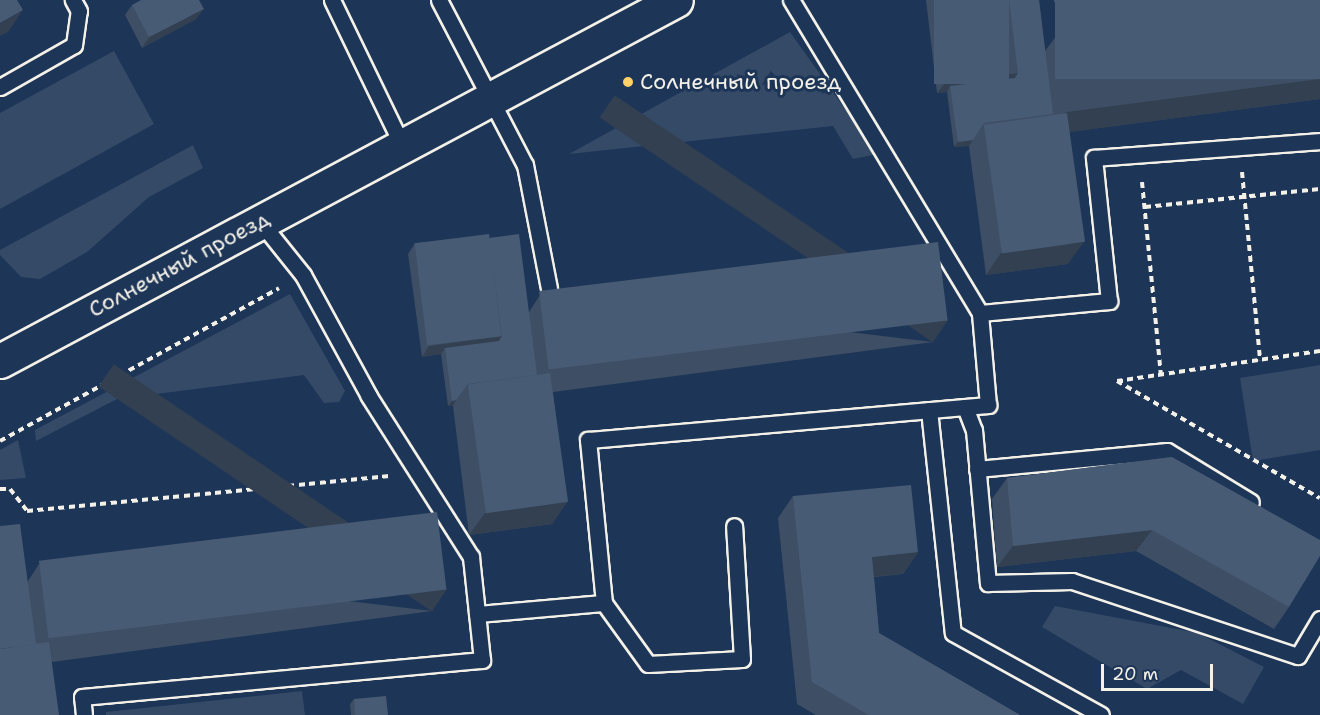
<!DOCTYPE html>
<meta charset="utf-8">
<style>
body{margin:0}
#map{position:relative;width:1320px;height:715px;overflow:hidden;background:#1d3557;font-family:"Shantell Sans",sans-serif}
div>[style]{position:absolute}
.green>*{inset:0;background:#354a67}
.path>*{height:4px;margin-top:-2px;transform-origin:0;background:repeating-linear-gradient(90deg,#f4f1e8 0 6px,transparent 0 10.5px)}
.roads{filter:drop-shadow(2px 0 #f4f1e8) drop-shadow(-2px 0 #f4f1e8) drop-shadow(0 2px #f4f1e8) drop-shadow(0 -2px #f4f1e8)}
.lane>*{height:15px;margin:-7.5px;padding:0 7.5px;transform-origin:7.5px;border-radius:7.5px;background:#1d3557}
.secondary>*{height:33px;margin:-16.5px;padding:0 16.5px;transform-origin:16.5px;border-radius:16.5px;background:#1d3557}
.wall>*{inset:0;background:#3e4e64}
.shaded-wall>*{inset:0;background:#324051;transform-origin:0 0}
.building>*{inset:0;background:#485b74;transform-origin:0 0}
.dots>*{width:16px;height:16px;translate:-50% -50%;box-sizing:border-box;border:3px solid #1d3557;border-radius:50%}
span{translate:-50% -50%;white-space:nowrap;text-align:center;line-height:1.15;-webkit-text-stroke:6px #1d3557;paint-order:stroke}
.poi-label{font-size:22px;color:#f4f1e8}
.left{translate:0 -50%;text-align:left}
.street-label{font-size:22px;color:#f4f1e8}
.scale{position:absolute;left:1101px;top:664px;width:112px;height:27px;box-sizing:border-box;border:3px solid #f4f1e8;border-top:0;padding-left:8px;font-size:18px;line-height:21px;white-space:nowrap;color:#f4f1e8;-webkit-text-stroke:4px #1d3557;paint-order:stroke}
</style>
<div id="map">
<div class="green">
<div style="clip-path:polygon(1086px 0,1279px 0,1080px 28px)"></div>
<div style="clip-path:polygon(790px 32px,877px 154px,853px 159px,833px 126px,569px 154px)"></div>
<div style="clip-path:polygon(114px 51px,154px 124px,0 209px,0 113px)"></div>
<div style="clip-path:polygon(193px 145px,203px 168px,149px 197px,87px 252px,40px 279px,21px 277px,0 255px,0 250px)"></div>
<div style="clip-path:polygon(290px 294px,345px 391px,339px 402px,324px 403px,304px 375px,117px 399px,36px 441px,35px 430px)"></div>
<div style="clip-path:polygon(1320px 365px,1320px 450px,1253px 461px,1240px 378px)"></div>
<div style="clip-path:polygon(18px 440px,26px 478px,0 480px,0 450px)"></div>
<div style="clip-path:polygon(1055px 606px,1198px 633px,1264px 667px,1243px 704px,1181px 670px,1147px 689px,1042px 627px)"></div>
<div style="clip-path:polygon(302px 691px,305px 715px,106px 715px,106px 712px)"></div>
</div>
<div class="path">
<div style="left:1242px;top:172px;width:189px;rotate:84.5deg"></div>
<div style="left:1142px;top:182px;width:194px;rotate:84.4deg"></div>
<div style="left:1145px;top:207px;width:176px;rotate:-5.9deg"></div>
<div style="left:1320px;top:351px;width:205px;rotate:171.6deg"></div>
<div style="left:1117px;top:381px;width:234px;rotate:30deg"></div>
<div style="left:0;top:441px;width:318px;rotate:-28.7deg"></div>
<div style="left:0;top:489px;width:10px"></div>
<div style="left:10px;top:489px;width:28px;rotate:52deg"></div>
<div style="left:27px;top:511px;width:364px;rotate:-5.5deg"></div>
</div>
<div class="roads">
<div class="lane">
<div style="left:332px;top:0;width:161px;rotate:64.2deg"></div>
<div style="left:439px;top:0;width:186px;rotate:62.5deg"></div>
<div style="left:525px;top:165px;width:126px;rotate:79deg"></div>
<div style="left:1064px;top:0;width:24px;rotate:83deg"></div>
<div style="left:0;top:87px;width:85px;rotate:-29.6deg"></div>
<div style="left:74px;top:45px;width:34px;rotate:-82deg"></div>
<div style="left:79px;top:11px;width:13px;rotate:-119deg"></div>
<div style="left:980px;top:313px;width:130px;rotate:-5.3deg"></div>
<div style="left:1109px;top:301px;width:144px;rotate:-96deg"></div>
<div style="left:1094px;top:158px;width:227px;rotate:-4.3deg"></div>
<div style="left:965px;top:407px;width:25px;rotate:69deg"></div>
<div style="left:974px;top:430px;width:154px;rotate:84.8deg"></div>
<div style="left:988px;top:583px;width:84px;rotate:-1.4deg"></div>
<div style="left:1072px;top:581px;width:238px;rotate:18.4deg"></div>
<div style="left:1298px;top:656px;width:43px;rotate:-59.3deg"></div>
<div style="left:929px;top:410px;width:224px;rotate:83.9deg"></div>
<div style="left:953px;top:633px;width:169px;rotate:29deg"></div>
<div style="left:977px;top:469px;width:191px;rotate:-5.4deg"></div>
<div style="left:1167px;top:451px;width:98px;rotate:31.3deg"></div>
<div style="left:604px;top:603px;width:75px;rotate:54.2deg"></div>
<div style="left:648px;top:664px;width:94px;rotate:-3deg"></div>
<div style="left:742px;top:659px;width:133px;rotate:-93.4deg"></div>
<div style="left:477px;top:614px;width:127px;rotate:-5deg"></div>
<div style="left:604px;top:603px;width:164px;rotate:-95.6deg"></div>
<div style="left:588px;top:440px;width:402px;rotate:-5deg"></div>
<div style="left:988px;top:405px;width:92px;rotate:-95deg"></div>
<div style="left:980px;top:313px;width:366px;rotate:-121.1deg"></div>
<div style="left:84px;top:715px;width:18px;rotate:-96deg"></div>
<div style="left:82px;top:697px;width:402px;rotate:-5.3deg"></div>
<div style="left:482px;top:660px;width:104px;rotate:-96.1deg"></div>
<div style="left:471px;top:557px;width:191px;rotate:-122.4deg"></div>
<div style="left:369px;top:396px;width:138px;rotate:-118.6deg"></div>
<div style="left:303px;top:275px;width:70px;rotate:-128.7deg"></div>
</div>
<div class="secondary">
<div style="left:0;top:361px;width:766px;rotate:-28.1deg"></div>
</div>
</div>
<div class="wall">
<div style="clip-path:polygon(926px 0,1039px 0,1045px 51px,1057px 35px,1320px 0,1320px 99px,1069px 132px,1068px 264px,986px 275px,969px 146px,954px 147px,947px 92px,937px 93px)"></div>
<div style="clip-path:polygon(132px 5px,196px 19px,142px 48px,125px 15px)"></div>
<div style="clip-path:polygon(489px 238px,529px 312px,540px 295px,933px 342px,553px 392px,567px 502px,552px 524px,469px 535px,453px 406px,448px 406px,441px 354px,422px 357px,408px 254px,415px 243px)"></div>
<div style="clip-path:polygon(1172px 457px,1289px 607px,1274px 629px,1136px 551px,997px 567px,992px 499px,1007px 478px)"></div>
<div style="clip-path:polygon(793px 496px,918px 552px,903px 574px,874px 577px,879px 633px,1020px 715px,816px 715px,797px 704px,778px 518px)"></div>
<div style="clip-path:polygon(39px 564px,432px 611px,52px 662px,0 715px,28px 581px)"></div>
<div style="clip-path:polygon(354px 699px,388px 715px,351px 715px,350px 704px)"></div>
</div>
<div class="shaded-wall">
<div style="clip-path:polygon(204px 9px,196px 19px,142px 48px,149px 37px)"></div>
<div style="clip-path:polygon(23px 10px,8px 32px,0 36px,0 23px)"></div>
<div style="clip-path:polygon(1018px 73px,1011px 83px,950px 86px,947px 92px,937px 93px,945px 83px)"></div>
<div style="clip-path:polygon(1320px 79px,1320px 99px,987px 143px,1067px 112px)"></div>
<div style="clip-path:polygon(973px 140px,969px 146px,954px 147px,958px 142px)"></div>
<div style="clip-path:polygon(1084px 242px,1068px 264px,986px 275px,1001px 253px)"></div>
<div style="left:948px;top:320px;width:27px;height:402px;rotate:124deg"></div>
<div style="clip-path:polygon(502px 336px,495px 347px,445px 348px,441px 354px,422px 357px,429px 346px)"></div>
<div style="clip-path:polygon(456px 400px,453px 406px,448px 406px,452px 401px)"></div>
<div style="clip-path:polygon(567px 502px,552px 524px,469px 535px,485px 513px)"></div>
<div style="clip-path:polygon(1152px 530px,1136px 551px,997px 567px,1013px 546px)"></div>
<div style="clip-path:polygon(918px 552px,903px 574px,856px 578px,872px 557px)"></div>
<div style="left:447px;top:589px;width:27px;height:402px;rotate:124deg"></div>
</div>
<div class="building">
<div style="clip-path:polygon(0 0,17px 0,23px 10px,0 23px)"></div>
<div style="clip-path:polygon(141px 0,199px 0,204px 9px,149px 37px,132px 5px)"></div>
<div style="left:934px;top:0;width:75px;height:84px"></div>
<div style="clip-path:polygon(1009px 0,1039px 0,1053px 114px,984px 123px,973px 140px,958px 142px,950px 86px,1015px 78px,1018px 73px)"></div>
<div style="left:1320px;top:0;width:79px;height:265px;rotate:90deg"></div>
<div style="left:1067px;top:113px;width:130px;height:84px;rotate:82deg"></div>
<div style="left:489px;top:234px;width:103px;height:75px;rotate:83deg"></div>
<div style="clip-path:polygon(519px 234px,537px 375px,468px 384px,456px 400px,452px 401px,445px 348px,499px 341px,502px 336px,489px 238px)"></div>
<div style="left:938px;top:242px;width:79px;height:402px;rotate:83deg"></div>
<div style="left:550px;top:373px;width:130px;height:83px;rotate:82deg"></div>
<div style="clip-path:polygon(1172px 457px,1320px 540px,1320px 556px,1289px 607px,1152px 530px,1013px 546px,1007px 478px)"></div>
<div style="clip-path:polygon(911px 485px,918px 552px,872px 557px,879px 633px,1020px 715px,869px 715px,812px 682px,793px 496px)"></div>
<div style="left:437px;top:512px;width:78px;height:401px;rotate:83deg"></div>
<div style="clip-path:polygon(20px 524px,36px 644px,0 649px,0 526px)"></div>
<div style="clip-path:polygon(49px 642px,59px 715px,0 715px,0 649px)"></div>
<div style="clip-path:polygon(386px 696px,388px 715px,355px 715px,354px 699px)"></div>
</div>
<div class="dots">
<div style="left:628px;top:82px;background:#ffd166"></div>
</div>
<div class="poi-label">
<span class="left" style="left:640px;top:82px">Солнечный проезд</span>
</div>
<div class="street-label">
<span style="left:179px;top:264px;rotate:-28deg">Солнечный проезд</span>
</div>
<div class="scale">20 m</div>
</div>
